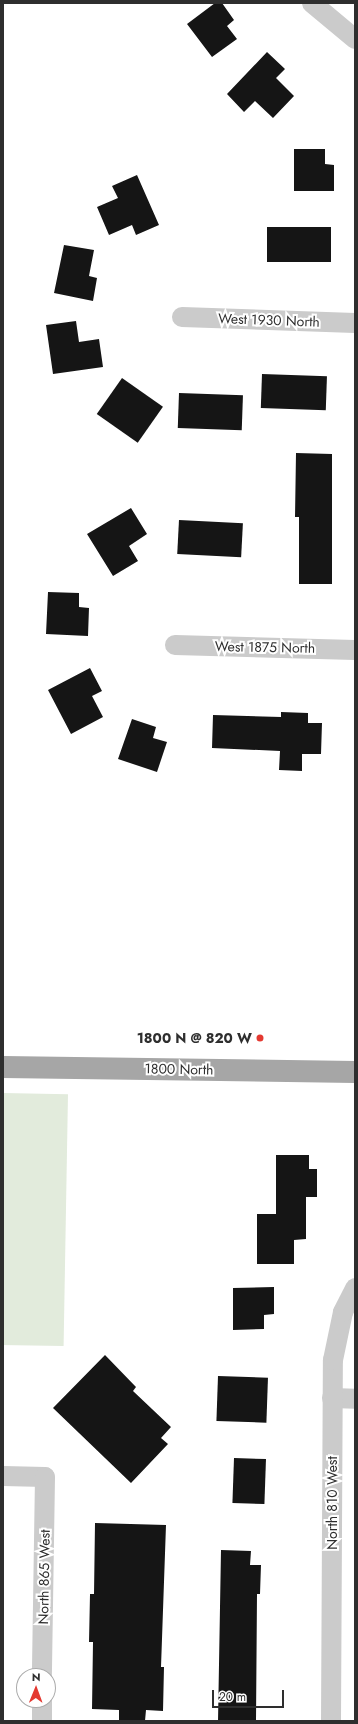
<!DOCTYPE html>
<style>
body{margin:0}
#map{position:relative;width:358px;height:1724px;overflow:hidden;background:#fff;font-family:Jost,sans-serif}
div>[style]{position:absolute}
.green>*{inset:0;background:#e2ebdc;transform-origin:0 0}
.building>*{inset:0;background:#151515;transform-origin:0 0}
.minor>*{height:20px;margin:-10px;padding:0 10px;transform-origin:10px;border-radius:10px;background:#cbcbcb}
.primary>*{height:22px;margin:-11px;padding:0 11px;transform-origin:11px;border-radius:11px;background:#a6a6a6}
.dots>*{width:11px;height:11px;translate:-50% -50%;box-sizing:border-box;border:2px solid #fff;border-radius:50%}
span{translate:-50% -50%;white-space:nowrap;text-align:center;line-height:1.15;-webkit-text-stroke:4px #fff;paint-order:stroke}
.street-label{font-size:14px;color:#2e2e2e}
.poi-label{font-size:14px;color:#2e2e2e;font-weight:700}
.right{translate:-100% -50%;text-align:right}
.frame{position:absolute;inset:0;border:4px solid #2e2e2e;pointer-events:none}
.north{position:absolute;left:16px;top:1668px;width:40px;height:40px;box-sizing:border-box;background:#fff;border:1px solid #ababab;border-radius:50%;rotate:1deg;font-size:11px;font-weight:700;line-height:16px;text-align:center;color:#2e2e2e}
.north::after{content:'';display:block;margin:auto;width:14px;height:18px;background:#e43931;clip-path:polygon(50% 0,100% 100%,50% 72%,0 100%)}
.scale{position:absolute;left:212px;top:1690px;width:72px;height:18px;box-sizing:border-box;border:2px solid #2e2e2e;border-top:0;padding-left:5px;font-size:12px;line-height:14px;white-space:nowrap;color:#2e2e2e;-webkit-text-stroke:3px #fff;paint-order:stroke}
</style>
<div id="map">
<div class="green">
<div style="left:3px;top:1093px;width:65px;height:252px;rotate:1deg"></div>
</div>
<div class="building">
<div style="clip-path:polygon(215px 3px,222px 3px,234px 20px,227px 26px,237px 39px,212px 57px,187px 24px)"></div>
<div style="clip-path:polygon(267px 52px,285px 69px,276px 78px,294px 96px,273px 118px,255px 101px,244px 112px,227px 94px)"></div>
<div style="clip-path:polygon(294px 149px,325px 149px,325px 164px,334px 165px,334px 191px,294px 191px)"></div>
<div style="clip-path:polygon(137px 175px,159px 225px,136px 235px,132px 225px,109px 235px,97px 207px,118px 198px,112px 186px)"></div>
<div style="left:267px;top:227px;width:64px;height:35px"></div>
<div style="clip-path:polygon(64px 245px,94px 250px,89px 276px,97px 278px,93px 301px,54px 293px)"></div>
<div style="clip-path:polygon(76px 321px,79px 342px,99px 339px,103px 367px,53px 374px,46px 325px)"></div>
<div style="left:262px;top:374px;width:65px;height:34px;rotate:2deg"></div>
<div style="left:122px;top:378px;width:50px;height:44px;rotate:35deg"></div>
<div style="left:179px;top:393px;width:64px;height:35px;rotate:2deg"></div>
<div style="clip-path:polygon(296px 453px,332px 454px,332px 584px,299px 584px,299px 517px,295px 517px)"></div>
<div style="clip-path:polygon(131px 508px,147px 534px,129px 546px,138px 561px,113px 576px,87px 534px)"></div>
<div style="left:179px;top:520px;width:64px;height:34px;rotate:3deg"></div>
<div style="clip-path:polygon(48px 592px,79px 593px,79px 607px,89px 608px,88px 636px,46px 634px)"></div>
<div style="clip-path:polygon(90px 668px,102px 691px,92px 696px,103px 717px,71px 734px,48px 690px)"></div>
<div style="clip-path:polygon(281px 712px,308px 713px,308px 723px,322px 723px,321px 754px,302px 754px,302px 771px,279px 770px,280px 751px,212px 748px,213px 715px,281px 717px)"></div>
<div style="clip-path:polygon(132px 719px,156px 727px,153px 738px,167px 742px,157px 772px,118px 759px)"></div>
<div style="clip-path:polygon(276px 1155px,309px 1155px,309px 1169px,317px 1169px,317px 1197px,306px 1197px,306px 1239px,294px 1240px,294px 1264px,257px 1264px,257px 1214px,276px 1214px)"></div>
<div style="clip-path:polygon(274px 1287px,274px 1314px,264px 1315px,264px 1329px,233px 1330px,233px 1288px)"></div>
<div style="clip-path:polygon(105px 1355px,136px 1387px,133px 1391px,171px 1427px,161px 1438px,168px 1444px,131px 1483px,53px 1408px)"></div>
<div style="left:218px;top:1376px;width:50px;height:45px;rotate:2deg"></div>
<div style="left:234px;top:1458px;width:32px;height:45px;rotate:2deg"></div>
<div style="clip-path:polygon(95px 1523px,166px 1525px,161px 1667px,164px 1667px,163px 1711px,146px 1710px,145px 1721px,119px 1721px,119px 1710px,92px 1709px,93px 1642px,89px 1642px,90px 1594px,94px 1594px)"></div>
<div style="clip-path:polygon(221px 1550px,251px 1551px,250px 1565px,261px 1565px,260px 1594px,257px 1594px,256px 1721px,218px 1721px)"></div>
</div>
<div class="minor">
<div style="left:312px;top:3px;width:56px;rotate:39.9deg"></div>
<div style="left:182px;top:317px;width:173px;rotate:2deg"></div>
<div style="left:175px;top:645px;width:180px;rotate:1.6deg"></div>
<div style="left:332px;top:1398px;width:23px;rotate:2deg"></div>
<div style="left:3px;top:1476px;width:42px;rotate:1.4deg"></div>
<div style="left:45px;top:1477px;width:199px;rotate:90.9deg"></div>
<div style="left:42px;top:1721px;width:21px;rotate:-90deg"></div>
<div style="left:331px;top:1721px;width:361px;rotate:-89.7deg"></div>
<div style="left:333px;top:1360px;width:49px;rotate:-78.2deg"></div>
<div style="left:343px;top:1312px;width:27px;rotate:-63deg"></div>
</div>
<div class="primary">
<div style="left:3px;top:1067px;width:352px;rotate:0.8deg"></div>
</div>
<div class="dots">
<div style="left:260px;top:1038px;background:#e43931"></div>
</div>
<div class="street-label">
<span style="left:269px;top:320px;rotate:2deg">West 1930 North</span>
<span style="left:265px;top:647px;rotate:1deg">West 1875 North</span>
<span style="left:179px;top:1069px;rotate:1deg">1800 North</span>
<span style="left:332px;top:1503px;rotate:-90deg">North 810 West</span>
<span style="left:44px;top:1577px;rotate:-89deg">North 865 West</span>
</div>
<div class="poi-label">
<span class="right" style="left:252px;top:1038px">1800 N @ 820 W</span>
</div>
<div class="frame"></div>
<div class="north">N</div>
<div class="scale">20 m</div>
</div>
